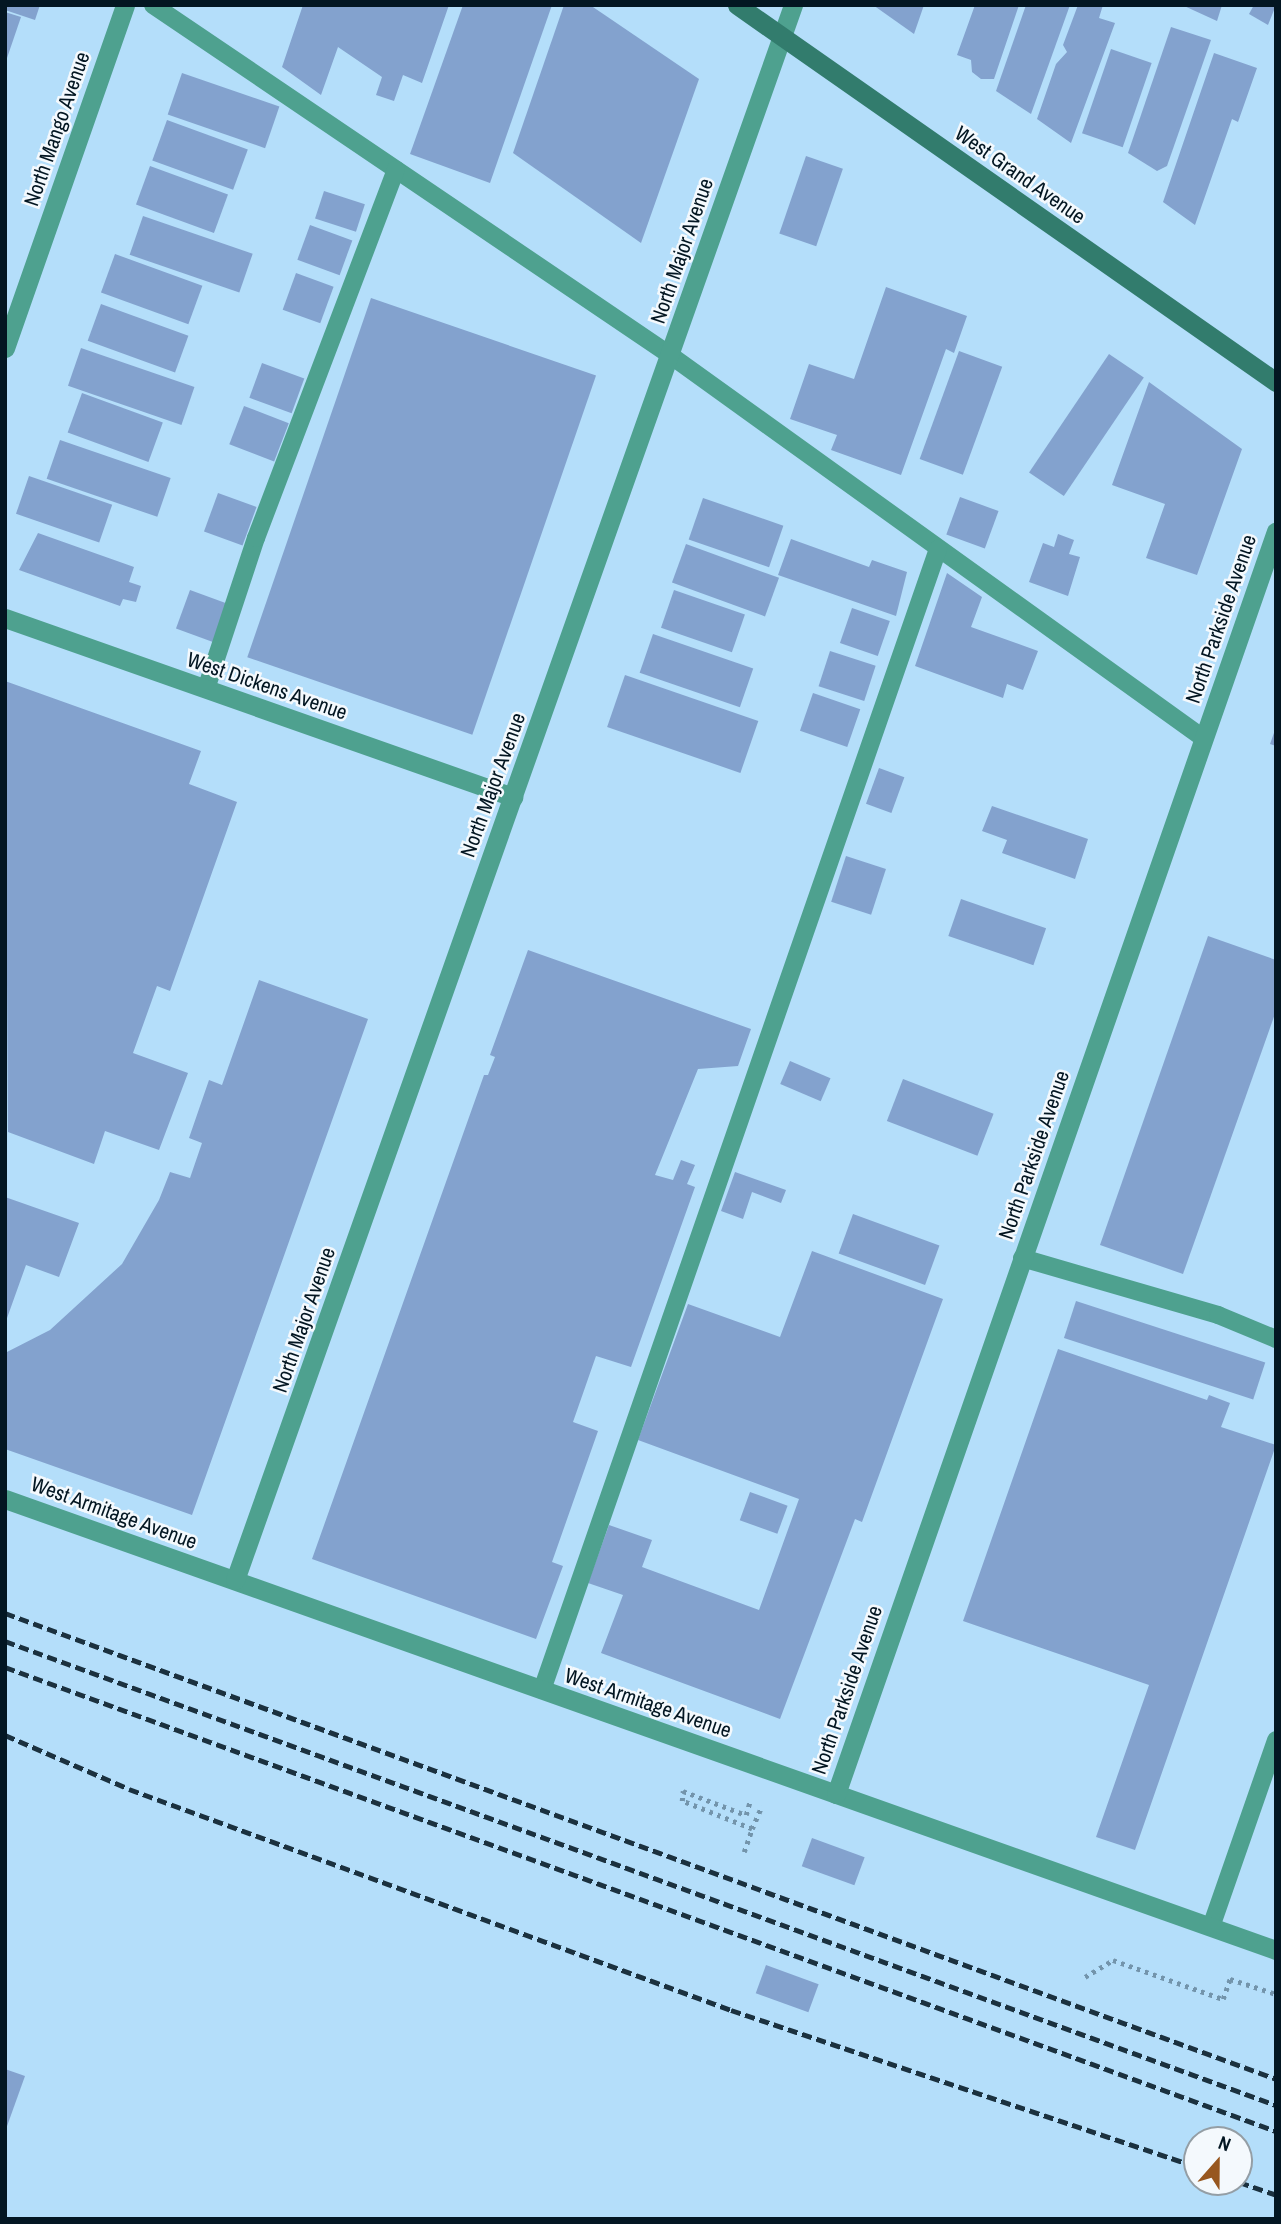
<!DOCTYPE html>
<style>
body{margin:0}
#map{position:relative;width:1281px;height:2224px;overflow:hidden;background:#b4defa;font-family:"Archivo Narrow",sans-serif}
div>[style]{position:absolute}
.building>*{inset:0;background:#83a2ce;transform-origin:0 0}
.path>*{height:4.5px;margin-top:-2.25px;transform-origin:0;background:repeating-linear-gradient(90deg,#7394ab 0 3.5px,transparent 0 8.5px)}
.service>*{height:18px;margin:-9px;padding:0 9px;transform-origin:9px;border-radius:9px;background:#4ea18f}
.minor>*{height:19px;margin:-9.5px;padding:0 9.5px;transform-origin:9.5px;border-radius:9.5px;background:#4ea18f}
.secondary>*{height:19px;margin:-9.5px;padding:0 9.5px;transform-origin:9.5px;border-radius:9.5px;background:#327c6d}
.rail>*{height:5px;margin-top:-2.5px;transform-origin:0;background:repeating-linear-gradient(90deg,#1b313f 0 10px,transparent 0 15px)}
span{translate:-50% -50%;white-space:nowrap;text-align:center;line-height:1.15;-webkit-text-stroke:5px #f4f9fd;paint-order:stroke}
.street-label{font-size:21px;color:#031622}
.frame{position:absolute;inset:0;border:7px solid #031622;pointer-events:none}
.north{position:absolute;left:1183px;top:2126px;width:70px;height:70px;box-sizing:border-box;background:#f4f9fd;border:2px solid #949ea5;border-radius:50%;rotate:21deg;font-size:19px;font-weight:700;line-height:28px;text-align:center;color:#031622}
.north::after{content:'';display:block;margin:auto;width:24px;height:32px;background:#97571f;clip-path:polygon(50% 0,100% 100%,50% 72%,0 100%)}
</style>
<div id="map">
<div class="building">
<div style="clip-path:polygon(5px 5px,40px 5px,35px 20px,5px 10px)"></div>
<div style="clip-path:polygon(303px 5px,449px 5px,422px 83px,403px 75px,394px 101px,376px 95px,382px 77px,338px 47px,321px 95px,282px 67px)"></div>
<div style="clip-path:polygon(463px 5px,552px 5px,490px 183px,410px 154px)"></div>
<div style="clip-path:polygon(564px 5px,590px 5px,699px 79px,641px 243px,513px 153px)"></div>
<div style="clip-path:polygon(873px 5px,924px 5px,914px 34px)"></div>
<div style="clip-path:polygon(975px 5px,1019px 5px,994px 79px,981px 79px,972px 72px,971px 60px,957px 55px)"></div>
<div style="clip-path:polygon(1026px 5px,1070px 5px,1031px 114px,996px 91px)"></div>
<div style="clip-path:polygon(1078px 5px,1103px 5px,1099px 18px,1115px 23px,1071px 143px,1037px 119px,1056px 64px,1067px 52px,1063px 45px)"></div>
<div style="clip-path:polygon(1182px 5px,1222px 5px,1217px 21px)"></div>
<div style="clip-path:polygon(1254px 5px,1276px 5px,1268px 25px,1249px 14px)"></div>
<div style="clip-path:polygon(5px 12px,21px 17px,6px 61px,5px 61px)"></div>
<div style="clip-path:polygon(1171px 27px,1211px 40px,1167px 166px,1157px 171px,1128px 153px)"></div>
<div style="left:1111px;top:49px;width:43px;height:89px;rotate:19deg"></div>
<div style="clip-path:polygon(1214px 53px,1257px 68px,1238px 122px,1232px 119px,1195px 225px,1163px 202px)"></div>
<div style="left:182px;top:73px;width:103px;height:44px;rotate:19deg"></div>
<div style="left:167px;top:120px;width:86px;height:43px;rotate:20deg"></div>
<div style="left:806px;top:156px;width:39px;height:82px;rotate:19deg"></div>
<div style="left:150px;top:166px;width:83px;height:41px;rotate:20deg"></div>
<div style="left:324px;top:191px;width:43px;height:29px;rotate:18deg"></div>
<div style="left:143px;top:216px;width:116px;height:41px;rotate:19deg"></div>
<div style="left:310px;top:225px;width:45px;height:37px;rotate:20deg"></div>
<div style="left:115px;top:254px;width:93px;height:41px;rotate:20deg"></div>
<div style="left:296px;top:273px;width:40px;height:39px;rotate:20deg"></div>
<div style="clip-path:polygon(886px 287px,967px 316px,954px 353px,946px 349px,901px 475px,831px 450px,837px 435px,790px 419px,809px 364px,854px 379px)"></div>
<div style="left:371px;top:298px;width:238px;height:380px;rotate:19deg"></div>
<div style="left:101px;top:304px;width:93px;height:39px;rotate:20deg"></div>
<div style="left:81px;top:348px;width:120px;height:40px;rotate:19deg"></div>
<div style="left:959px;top:351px;width:46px;height:115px;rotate:20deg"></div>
<div style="left:1109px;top:354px;width:42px;height:143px;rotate:34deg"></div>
<div style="left:262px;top:363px;width:45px;height:37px;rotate:20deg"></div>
<div style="clip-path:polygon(1149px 382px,1242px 449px,1197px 575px,1146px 558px,1165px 504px,1112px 485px)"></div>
<div style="left:82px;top:393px;width:86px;height:42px;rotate:20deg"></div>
<div style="left:244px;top:406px;width:48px;height:41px;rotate:21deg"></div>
<div style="left:60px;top:440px;width:117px;height:41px;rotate:19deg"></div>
<div style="left:29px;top:476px;width:88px;height:40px;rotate:19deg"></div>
<div style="left:218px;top:493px;width:41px;height:41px;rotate:20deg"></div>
<div style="left:960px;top:497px;width:41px;height:40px;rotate:20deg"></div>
<div style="left:703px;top:498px;width:85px;height:44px;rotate:19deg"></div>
<div style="clip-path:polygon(38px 533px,134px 567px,129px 582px,141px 586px,136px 602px,123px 599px,120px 606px,19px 570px)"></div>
<div style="clip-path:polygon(1058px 534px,1074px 540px,1069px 554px,1080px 557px,1068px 596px,1029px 582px,1043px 543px,1054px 547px)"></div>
<div style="clip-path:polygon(791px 539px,869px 567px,872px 560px,907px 572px,896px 616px,778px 575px)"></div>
<div style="left:686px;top:544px;width:99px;height:41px;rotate:20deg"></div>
<div style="clip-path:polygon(947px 573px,982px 597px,971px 627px,1038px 651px,1023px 690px,1007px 684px,1003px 698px,915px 666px)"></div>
<div style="left:190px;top:590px;width:40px;height:41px;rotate:20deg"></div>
<div style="left:674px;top:590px;width:75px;height:40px;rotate:19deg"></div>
<div style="left:852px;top:608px;width:40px;height:37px;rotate:19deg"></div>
<div style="left:653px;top:634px;width:106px;height:41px;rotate:19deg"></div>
<div style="left:830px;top:651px;width:48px;height:37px;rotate:18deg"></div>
<div style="left:625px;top:675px;width:141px;height:55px;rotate:19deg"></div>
<div style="clip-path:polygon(5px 681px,201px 751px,189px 784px,237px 802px,170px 991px,157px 986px,133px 1053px,188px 1073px,159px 1150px,105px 1131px,94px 1164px,8px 1132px)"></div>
<div style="left:813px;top:693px;width:50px;height:40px;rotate:19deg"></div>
<div style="clip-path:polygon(1275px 730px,1276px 730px,1276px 746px,1270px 744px)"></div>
<div style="left:879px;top:768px;width:27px;height:38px;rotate:20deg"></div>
<div style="clip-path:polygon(992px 806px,1088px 839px,1075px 879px,1002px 853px,1007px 840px,982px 831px)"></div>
<div style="left:846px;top:856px;width:42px;height:48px;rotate:18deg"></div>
<div style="left:961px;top:899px;width:90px;height:39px;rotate:19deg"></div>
<div style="clip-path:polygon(1208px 936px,1276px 960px,1276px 1011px,1183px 1274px,1100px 1245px)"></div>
<div style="clip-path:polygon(528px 950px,751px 1029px,738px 1066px,698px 1069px,655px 1175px,673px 1180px,681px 1160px,695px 1165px,687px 1184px,695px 1187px,631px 1367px,596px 1356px,573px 1422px,598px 1431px,552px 1562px,563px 1566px,536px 1639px,312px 1559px,484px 1075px,488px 1075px,495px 1057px,490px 1055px)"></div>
<div style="clip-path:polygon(259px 980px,368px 1019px,192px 1515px,5px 1449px,5px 1353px,50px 1330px,122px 1264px,159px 1200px,170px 1172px,190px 1178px,202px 1143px,189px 1138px,209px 1080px,222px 1085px)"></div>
<div style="left:790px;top:1061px;width:44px;height:25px;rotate:23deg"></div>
<div style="left:903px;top:1079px;width:97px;height:45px;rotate:21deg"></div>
<div style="clip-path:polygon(735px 1172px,786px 1190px,781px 1203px,752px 1192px,743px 1219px,721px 1211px)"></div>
<div style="clip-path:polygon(5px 1197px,79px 1223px,59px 1277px,26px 1265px,6px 1321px)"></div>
<div style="left:853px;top:1214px;width:92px;height:42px;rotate:20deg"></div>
<div style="clip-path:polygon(812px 1251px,943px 1299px,862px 1522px,855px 1519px,780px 1719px,601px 1653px,623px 1595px,588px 1583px,609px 1525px,652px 1540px,642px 1567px,759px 1610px,799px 1499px,638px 1440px,688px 1304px,780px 1337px)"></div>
<div style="left:1076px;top:1301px;width:199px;height:39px;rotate:18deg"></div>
<div style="clip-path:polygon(1058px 1349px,1207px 1400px,1209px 1395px,1230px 1403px,1221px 1427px,1276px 1445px,1135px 1850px,1096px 1837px,1149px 1685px,963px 1621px)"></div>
<div style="left:750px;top:1492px;width:40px;height:30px;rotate:20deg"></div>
<div style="left:812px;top:1838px;width:56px;height:30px;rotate:20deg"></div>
<div style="left:766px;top:1965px;width:56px;height:30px;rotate:20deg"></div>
<div style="clip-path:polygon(5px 2069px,25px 2076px,6px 2129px,5px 2129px)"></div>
</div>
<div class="path">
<div style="left:752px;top:1829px;width:25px;rotate:-67deg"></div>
<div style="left:744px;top:1852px;width:24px;rotate:-71deg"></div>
<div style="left:752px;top:1829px;width:75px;rotate:-158.2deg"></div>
<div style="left:682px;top:1801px;width:10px;rotate:-84deg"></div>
<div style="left:683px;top:1791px;width:67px;rotate:20.9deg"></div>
<div style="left:746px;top:1815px;width:15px;rotate:-74deg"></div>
<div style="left:1085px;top:1977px;width:33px;rotate:-31deg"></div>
<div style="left:1113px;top:1960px;width:117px;rotate:19.5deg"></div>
<div style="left:1223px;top:1999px;width:21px;rotate:-71deg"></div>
<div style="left:1230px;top:1979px;width:48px;rotate:18.1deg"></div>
</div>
<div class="service">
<div style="left:153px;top:5px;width:624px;rotate:34.1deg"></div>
<div style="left:670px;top:355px;width:656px;rotate:35.7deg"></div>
<div style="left:206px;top:689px;width:159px;rotate:-71.7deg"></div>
<div style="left:256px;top:538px;width:394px;rotate:-69.2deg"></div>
<div style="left:1022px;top:1258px;width:204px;rotate:16.2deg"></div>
<div style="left:1218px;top:1315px;width:63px;rotate:22.5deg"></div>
<div style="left:542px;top:1690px;width:1208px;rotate:-70.86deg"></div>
<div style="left:1211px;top:1927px;width:198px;rotate:-70.8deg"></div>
</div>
<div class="minor">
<div style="left:5px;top:348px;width:363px;rotate:-70.7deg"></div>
<div style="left:5px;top:618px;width:539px;rotate:19.41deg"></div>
<div style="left:5px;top:1499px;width:1349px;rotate:19.54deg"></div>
<div style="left:235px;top:1580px;width:1671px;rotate:-70.49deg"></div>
<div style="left:836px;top:1794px;width:1337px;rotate:-70.79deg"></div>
</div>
<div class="secondary">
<div style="left:737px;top:5px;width:658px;rotate:34.97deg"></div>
</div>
<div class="rail">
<div style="left:5px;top:1613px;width:1354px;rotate:20.13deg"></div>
<div style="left:5px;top:1641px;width:1353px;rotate:20.06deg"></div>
<div style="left:5px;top:1667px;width:1353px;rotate:20.06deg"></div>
<div style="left:5px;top:1735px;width:135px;rotate:23.5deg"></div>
<div style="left:129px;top:1789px;width:641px;rotate:20.16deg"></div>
<div style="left:731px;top:2010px;width:492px;rotate:18.6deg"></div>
<div style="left:1239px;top:2182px;width:39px;rotate:19deg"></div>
</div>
<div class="street-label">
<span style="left:57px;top:129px;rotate:-71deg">North Mango Avenue</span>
<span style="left:1020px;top:175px;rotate:35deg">West Grand Avenue</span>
<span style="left:682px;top:251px;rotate:-71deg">North Major Avenue</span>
<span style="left:1221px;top:619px;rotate:-71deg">North Parkside Avenue</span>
<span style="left:267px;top:686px;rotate:19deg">West Dickens Avenue</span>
<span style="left:493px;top:785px;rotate:-70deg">North Major Avenue</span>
<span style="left:1034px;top:1155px;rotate:-71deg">North Parkside Avenue</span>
<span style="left:304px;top:1320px;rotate:-71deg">North Major Avenue</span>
<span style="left:114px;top:1513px;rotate:20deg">West Armitage Avenue</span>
<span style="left:847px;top:1690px;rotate:-71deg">North Parkside Avenue</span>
<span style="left:648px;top:1703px;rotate:19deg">West Armitage Avenue</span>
</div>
<div class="frame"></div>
<div class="north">N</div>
</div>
